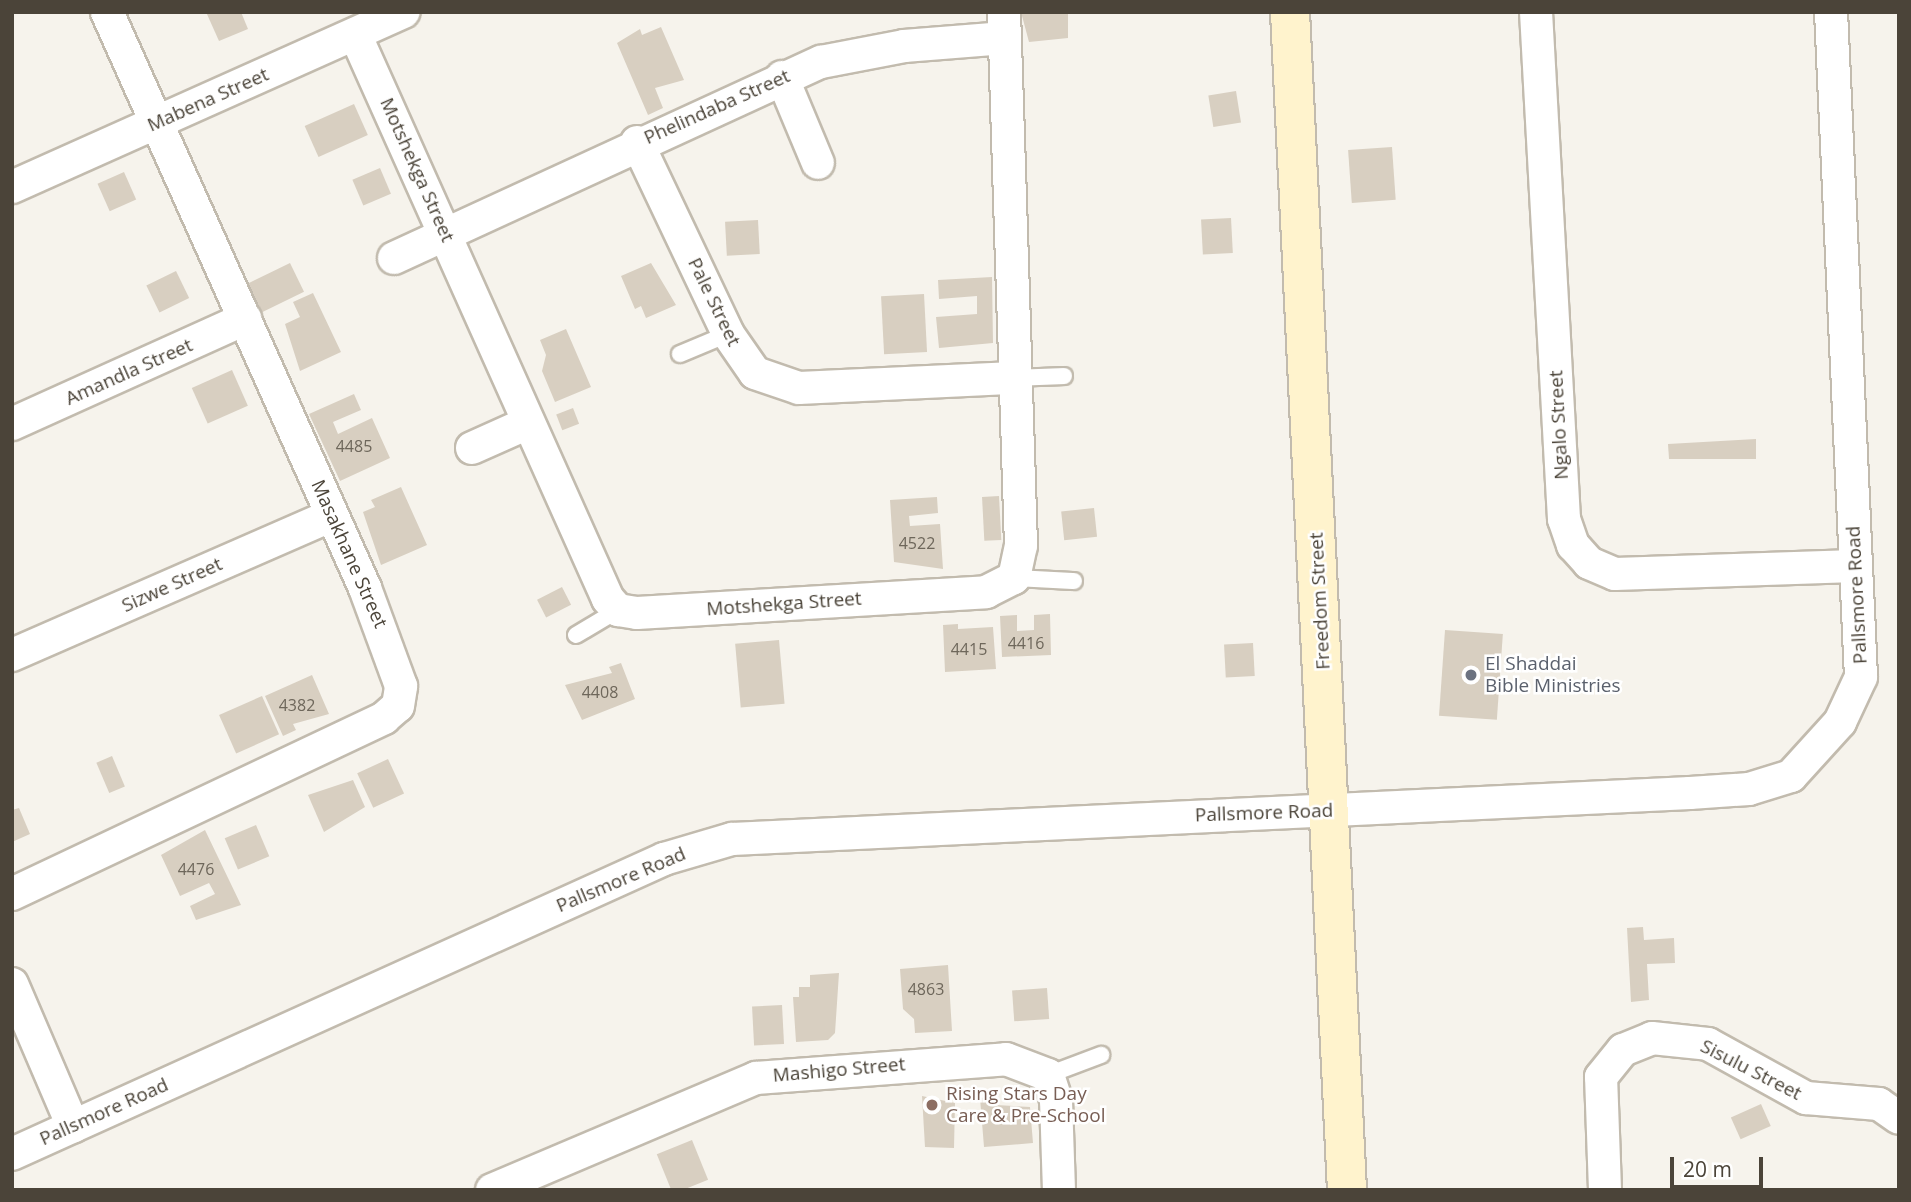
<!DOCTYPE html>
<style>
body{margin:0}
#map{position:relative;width:1911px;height:1202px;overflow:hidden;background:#f6f3ec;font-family:"Open Sans",sans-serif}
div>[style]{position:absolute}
.building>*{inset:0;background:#d8cfc1;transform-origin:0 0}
.roads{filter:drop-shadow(2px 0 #c2bbae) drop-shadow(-2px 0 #c2bbae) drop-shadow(0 2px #c2bbae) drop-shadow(0 -2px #c2bbae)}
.lane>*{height:16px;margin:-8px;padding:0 8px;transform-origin:8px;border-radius:8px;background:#fff}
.street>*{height:32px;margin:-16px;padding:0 16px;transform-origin:16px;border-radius:16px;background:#fff}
.secondary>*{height:38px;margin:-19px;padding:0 19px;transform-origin:19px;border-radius:19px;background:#fff3cd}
.dots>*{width:19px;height:19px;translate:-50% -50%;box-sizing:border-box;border:4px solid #fff;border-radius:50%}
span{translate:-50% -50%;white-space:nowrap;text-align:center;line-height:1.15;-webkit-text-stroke:5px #fff;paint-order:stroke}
.number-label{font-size:16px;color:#6e675b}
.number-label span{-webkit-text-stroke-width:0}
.street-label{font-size:19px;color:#4b4439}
.worship-label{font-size:19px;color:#5b616d}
.left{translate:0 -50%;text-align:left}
.education-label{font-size:19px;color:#785e54}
.frame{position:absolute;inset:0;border:14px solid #4b4439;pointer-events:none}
.scale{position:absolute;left:1670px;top:1157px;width:93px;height:32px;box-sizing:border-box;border:4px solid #4b4439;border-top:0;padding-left:9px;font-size:21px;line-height:24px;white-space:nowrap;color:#4b4439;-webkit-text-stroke:5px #fff;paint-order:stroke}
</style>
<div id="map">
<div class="building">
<div style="clip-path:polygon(206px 12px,241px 12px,248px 29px,219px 41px)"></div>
<div style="clip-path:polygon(1021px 12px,1068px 12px,1068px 38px,1029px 42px)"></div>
<div style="clip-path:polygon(661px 27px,684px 80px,655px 88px,663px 108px,648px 115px,617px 43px,640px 29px,642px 35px)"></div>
<div style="left:1236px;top:91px;width:32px;height:28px;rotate:81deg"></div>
<div style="left:354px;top:104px;width:34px;height:54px;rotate:66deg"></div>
<div style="left:1392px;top:147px;width:53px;height:44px;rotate:86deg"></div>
<div style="left:380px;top:168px;width:28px;height:30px;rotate:67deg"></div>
<div style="left:124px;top:172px;width:30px;height:29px;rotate:66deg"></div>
<div style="left:1231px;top:218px;width:35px;height:30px;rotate:87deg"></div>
<div style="left:758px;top:220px;width:34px;height:33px;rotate:87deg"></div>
<div style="left:290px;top:263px;width:32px;height:49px;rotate:64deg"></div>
<div style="clip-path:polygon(651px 263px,676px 305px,646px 318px,641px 306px,635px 309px,621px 276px)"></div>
<div style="left:176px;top:271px;width:30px;height:33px;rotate:64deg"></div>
<div style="clip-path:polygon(992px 277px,993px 343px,939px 348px,936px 317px,977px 314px,977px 296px,939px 299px,938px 280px)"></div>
<div style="clip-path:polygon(313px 293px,341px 352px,300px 371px,285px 324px,300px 317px,293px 302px)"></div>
<div style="left:924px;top:294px;width:58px;height:43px;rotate:87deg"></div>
<div style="clip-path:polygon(566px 329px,591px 387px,555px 402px,542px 371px,546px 355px,540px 340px)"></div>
<div style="left:232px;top:370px;width:39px;height:44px;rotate:66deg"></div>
<div style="clip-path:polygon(354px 394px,361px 410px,333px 422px,338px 434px,372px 418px,390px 458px,340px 481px,309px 414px)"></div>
<div style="left:573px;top:408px;width:17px;height:18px;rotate:69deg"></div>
<div style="clip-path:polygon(1756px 439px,1756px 459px,1669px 459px,1668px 444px)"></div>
<div style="clip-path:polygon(401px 487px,427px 545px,381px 565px,363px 512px,375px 507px,371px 500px)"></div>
<div style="left:999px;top:496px;width:44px;height:17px;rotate:87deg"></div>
<div style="clip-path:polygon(937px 497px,938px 513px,909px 516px,910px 526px,940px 524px,943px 569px,894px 562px,890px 500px)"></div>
<div style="left:1094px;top:508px;width:29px;height:33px;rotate:84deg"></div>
<div style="left:562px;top:587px;width:20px;height:28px;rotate:63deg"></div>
<div style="clip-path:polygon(1050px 614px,1051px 655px,1002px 657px,1000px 616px,1017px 615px,1017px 631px,1034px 630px,1034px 615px)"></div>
<div style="clip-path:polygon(958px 624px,958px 629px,993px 627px,996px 669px,945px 672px,943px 625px)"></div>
<div style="left:1445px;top:630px;width:58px;height:86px;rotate:4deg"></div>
<div style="left:779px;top:640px;width:64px;height:44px;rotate:85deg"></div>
<div style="left:1253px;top:643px;width:33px;height:29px;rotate:87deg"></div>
<div style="clip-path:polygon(621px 663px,635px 699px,582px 720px,565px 685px,612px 673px,609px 667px)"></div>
<div style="clip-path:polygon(312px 675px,329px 714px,293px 724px,296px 730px,283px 736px,265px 696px)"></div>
<div style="left:262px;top:696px;width:42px;height:47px;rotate:66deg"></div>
<div style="left:112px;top:756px;width:33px;height:17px;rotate:67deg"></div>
<div style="left:388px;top:759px;width:38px;height:34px;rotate:65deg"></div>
<div style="clip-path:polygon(353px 780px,365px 807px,324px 832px,308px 795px)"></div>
<div style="clip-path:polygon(19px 808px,30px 834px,12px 842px,12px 810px)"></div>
<div style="left:256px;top:825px;width:34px;height:34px;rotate:67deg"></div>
<div style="clip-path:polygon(205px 830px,241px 905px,196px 920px,190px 906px,215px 894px,209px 883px,180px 896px,161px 855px)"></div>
<div style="clip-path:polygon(1643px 927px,1644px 940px,1674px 938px,1675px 963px,1647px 964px,1649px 1000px,1631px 1002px,1627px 928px)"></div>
<div style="clip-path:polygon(948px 965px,952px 1031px,915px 1033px,914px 1019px,903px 1009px,900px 969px)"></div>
<div style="clip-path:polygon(839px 973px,835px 1033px,828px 1040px,796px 1042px,793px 997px,799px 997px,799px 987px,810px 987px,810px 975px)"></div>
<div style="left:1047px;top:988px;width:31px;height:35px;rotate:86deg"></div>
<div style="left:782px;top:1005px;width:39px;height:30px;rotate:87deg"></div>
<div style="clip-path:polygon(922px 1096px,955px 1103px,954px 1148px,925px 1147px)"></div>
<div style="clip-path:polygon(995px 1097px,996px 1105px,1030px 1107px,1033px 1143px,984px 1147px,980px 1098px)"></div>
<div style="left:1761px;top:1104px;width:24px;height:33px;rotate:66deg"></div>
<div style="left:692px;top:1140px;width:43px;height:38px;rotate:68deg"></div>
</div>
<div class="roads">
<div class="lane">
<div style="left:680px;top:354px;width:52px;rotate:-22.6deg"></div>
<div style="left:1014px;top:378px;width:50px;rotate:-2.3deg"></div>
<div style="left:1014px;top:578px;width:60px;rotate:2.9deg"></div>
<div style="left:576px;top:635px;width:49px;rotate:-30.8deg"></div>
<div style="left:1048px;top:1075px;width:57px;rotate:-20.7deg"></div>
</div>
<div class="street">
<div style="left:1536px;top:12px;width:508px;rotate:86.84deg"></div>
<div style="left:1564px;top:519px;width:28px;rotate:71deg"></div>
<div style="left:1573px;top:545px;width:24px;rotate:48deg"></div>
<div style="left:1589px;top:563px;width:28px;rotate:23deg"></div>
<div style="left:1615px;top:574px;width:240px;rotate:-1.9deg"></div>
<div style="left:355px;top:34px;width:619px;rotate:65.88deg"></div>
<div style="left:608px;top:599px;width:15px;rotate:48deg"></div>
<div style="left:618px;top:610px;width:19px;rotate:9deg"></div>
<div style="left:637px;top:613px;width:350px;rotate:-3.4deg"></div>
<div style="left:986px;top:592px;width:31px;rotate:-27deg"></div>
<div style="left:1014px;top:578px;width:33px;rotate:-78deg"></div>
<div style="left:1021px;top:546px;width:534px;rotate:-91.82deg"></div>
<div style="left:782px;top:77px;width:93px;rotate:67.3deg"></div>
<div style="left:637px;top:142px;width:212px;rotate:64.6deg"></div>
<div style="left:728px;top:334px;width:47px;rotate:55.3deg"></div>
<div style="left:755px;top:373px;width:46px;rotate:18.8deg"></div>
<div style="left:799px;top:388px;width:215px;rotate:-2.7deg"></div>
<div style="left:12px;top:187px;width:429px;rotate:-24.1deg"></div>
<div style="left:394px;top:258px;width:470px;rotate:-24.7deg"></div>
<div style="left:821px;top:62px;width:85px;rotate:-10.9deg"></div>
<div style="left:904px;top:46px;width:101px;rotate:-4.5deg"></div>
<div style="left:12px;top:424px;width:256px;rotate:-24.3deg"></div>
<div style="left:472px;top:448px;width:61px;rotate:-24.1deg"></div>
<div style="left:12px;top:655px;width:349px;rotate:-23.6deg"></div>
<div style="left:12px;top:894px;width:412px;rotate:-25.3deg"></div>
<div style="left:384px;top:718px;width:18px;rotate:-41deg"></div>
<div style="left:398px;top:706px;width:20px;rotate:-81deg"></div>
<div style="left:401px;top:686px;width:104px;rotate:-110.2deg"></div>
<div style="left:365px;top:588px;width:631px;rotate:-114.13deg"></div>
<div style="left:12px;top:984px;width:155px;rotate:66.8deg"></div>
<div style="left:12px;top:1154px;width:716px;rotate:-24.34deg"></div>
<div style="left:664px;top:859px;width:71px;rotate:-16.4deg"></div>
<div style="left:732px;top:839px;width:959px;rotate:-2.75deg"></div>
<div style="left:1690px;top:793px;width:59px;rotate:-3.9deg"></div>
<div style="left:1749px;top:789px;width:44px;rotate:-17.2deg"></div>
<div style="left:1791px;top:776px;width:73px;rotate:-47.8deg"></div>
<div style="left:1840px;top:722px;width:50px;rotate:-65deg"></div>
<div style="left:1861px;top:677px;width:666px;rotate:-92.58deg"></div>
<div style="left:492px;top:1190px;width:287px;rotate:-23deg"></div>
<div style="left:756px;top:1078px;width:251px;rotate:-4.3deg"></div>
<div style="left:1006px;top:1059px;width:45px;rotate:20.9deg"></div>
<div style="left:1048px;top:1075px;width:26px;rotate:72deg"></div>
<div style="left:1056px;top:1100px;width:90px;rotate:88.1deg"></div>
<div style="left:1605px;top:1190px;width:113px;rotate:-92deg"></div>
<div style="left:1601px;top:1077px;width:35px;rotate:-51deg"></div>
<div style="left:1623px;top:1050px;width:31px;rotate:-22deg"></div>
<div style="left:1652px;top:1038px;width:56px;rotate:6.1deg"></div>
<div style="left:1708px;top:1044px;width:112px;rotate:28.9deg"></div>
<div style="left:1806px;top:1098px;width:73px;rotate:4.7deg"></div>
<div style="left:1879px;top:1104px;width:24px;rotate:35deg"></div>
</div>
<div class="secondary">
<div style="left:1290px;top:12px;width:1179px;rotate:87.23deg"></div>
</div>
</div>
<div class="dots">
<div style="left:1471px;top:675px;background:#6b7280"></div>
<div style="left:932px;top:1105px;background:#8d6e63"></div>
</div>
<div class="number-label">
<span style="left:354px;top:446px">4485</span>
<span style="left:917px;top:543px">4522</span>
<span style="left:1026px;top:643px">4416</span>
<span style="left:969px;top:649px">4415</span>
<span style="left:600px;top:692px">4408</span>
<span style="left:297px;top:705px">4382</span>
<span style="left:196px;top:869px">4476</span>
<span style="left:926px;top:989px">4863</span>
</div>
<div class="street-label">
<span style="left:208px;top:100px;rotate:-24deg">Mabena Street</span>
<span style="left:717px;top:107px;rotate:-24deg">Phelindaba Street</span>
<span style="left:417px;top:170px;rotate:66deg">Motshekga Street</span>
<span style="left:714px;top:302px;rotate:64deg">Pale Street</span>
<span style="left:129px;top:372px;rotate:-24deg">Amandla Street</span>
<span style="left:1559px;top:425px;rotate:-93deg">Ngalo Street</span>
<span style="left:349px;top:554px;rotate:66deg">Masakhane Street</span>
<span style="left:172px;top:585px;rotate:-24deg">Sizwe Street</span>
<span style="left:1857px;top:595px;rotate:-93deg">Pallsmore Road</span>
<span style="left:1320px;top:601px;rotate:-93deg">Freedom Street</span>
<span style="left:784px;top:604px;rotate:-4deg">Motshekga Street</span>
<span style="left:1264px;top:813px;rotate:-2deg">Pallsmore Road</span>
<span style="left:621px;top:880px;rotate:-23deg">Pallsmore Road</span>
<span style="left:839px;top:1070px;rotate:-5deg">Mashigo Street</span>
<span style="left:1751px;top:1070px;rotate:27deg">Sisulu Street</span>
<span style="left:104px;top:1112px;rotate:-24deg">Pallsmore Road</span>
</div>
<div class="worship-label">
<span class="left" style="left:1485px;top:675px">El Shaddai<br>Bible Ministries</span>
</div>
<div class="education-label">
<span class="left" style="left:946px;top:1105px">Rising Stars Day<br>Care &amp; Pre-School</span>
</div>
<div class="frame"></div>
<div class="scale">20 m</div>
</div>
